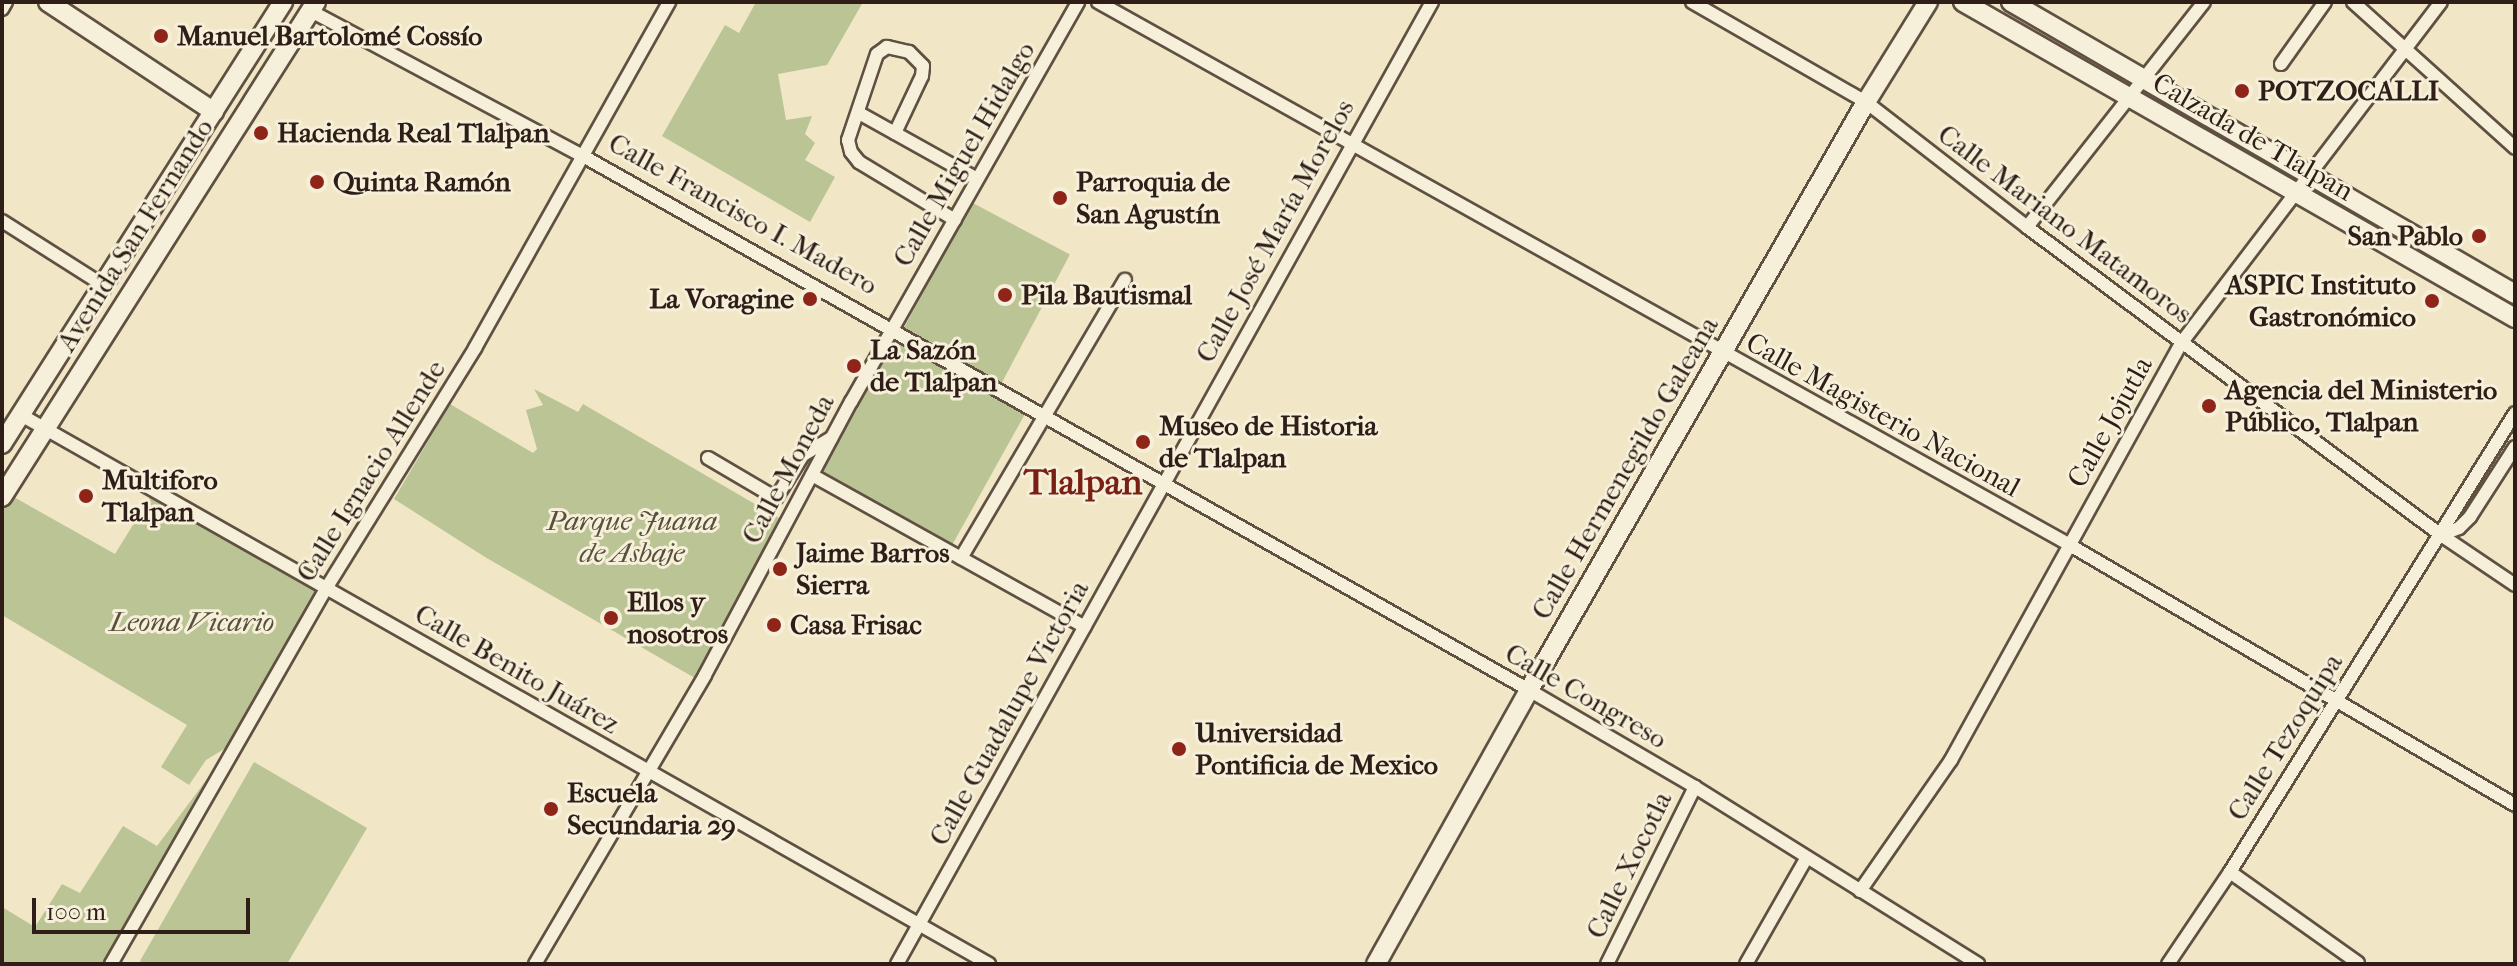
<!DOCTYPE html>
<meta charset="utf-8">
<style>
body{margin:0}
#map{position:relative;width:2517px;height:966px;overflow:hidden;background:#f1e6c5;font-family:"IM FELL French Canon",serif}
div>[style]{position:absolute}
.green>*{inset:0;background:#bbc494;transform-origin:0 0}
.roads{filter:drop-shadow(2px 0 #5f5042) drop-shadow(-2px 0 #5f5042) drop-shadow(0 2px #5f5042) drop-shadow(0 -2px #5f5042)}
.street>*{height:12px;margin:-6px;padding:0 6px;transform-origin:6px;border-radius:6px;background:#f6efd9}
.secondary>*{height:18px;margin:-9px;padding:0 9px;transform-origin:9px;border-radius:9px;background:#f6efd9}
.dots>*{width:22px;height:22px;translate:-50% -50%;box-sizing:border-box;border:4px solid #f6efd9;border-radius:50%}
span{translate:-50% -50%;white-space:nowrap;text-align:center;line-height:1.15;-webkit-text-stroke:6px #f6efd9;paint-order:stroke}
.poi-label{font-size:28px;color:#2e1e17;font-weight:700}
.left{translate:0 -50%;text-align:left}
.right{translate:-100% -50%;text-align:right}
.street-label{font-size:28px;color:#2e1e17}
.park-label{font-size:28px;color:#58503c;font-style:italic}
.district-label{font-size:36px;color:#7a1f14;font-weight:700}
.frame{position:absolute;inset:0;border:4px solid #2e1e17;pointer-events:none}
.scale{position:absolute;left:32px;top:898px;width:218px;height:36px;box-sizing:border-box;border:4px solid #2e1e17;border-top:0;padding-left:10px;font-size:24px;line-height:28px;white-space:nowrap;color:#2e1e17;-webkit-text-stroke:6px #f6efd9;paint-order:stroke}
</style>
<div id="map">
<div class="green">
<div style="clip-path:polygon(756px 2px,863px 2px,827px 65px,778px 74px,786px 120px,812px 116px,805px 134px,815px 143px,805px 160px,835px 177px,810px 222px,662px 136px,725px 25px,739px 33px)"></div>
<div style="left:971px;top:202px;width:112px;height:148px;rotate:28deg"></div>
<div style="clip-path:polygon(894px 333px,967px 374px,1025px 414px,951px 547px,813px 475px)"></div>
<div style="clip-path:polygon(534px 389px,578px 412px,583px 404px,786px 522px,700px 681px,485px 557px,394px 499px,450px 404px,533px 453px,537px 449px,526px 410px,543px 405px)"></div>
<div style="clip-path:polygon(152px 494px,320px 590px,231px 738px,236px 741px,102px 964px,2px 964px,2px 907px,35px 927px,62px 884px,80px 893px,123px 826px,157px 846px,234px 743px,206px 760px,189px 785px,161px 767px,187px 725px,2px 615px,2px 512px,12px 496px,115px 554px)"></div>
<div style="clip-path:polygon(254px 762px,367px 828px,287px 964px,145px 964px,140px 961px)"></div>
</div>
<div class="roads">
<div class="street">
<div style="left:1098px;top:2px;width:1111px;rotate:29.19deg"></div>
<div style="left:2068px;top:544px;width:518px;rotate:30.28deg"></div>
<div style="left:1692px;top:2px;width:201px;rotate:29.9deg"></div>
<div style="left:1866px;top:102px;width:204px;rotate:37.8deg"></div>
<div style="left:2027px;top:227px;width:516px;rotate:36.65deg"></div>
<div style="left:2441px;top:535px;width:89px;rotate:34deg"></div>
<div style="left:2353px;top:2px;width:218px;rotate:42deg"></div>
<div style="left:2px;top:9px;width:8px;rotate:-60deg"></div>
<div style="left:311px;top:11px;width:308px;rotate:28.1deg"></div>
<div style="left:583px;top:156px;width:1086px;rotate:29.44deg"></div>
<div style="left:1529px;top:690px;width:192px;rotate:30.3deg"></div>
<div style="left:1695px;top:787px;width:334px;rotate:32deg"></div>
<div style="left:2281px;top:64px;width:76px;rotate:-54.6deg"></div>
<div style="left:859px;top:113px;width:135px;rotate:29.2deg"></div>
<div style="left:895px;top:133px;width:63px;rotate:-64.7deg"></div>
<div style="left:922px;top:76px;width:10px;rotate:-84deg"></div>
<div style="left:923px;top:66px;width:20px;rotate:-135deg"></div>
<div style="left:909px;top:52px;width:23px;rotate:-167deg"></div>
<div style="left:887px;top:47px;width:12px;rotate:145deg"></div>
<div style="left:877px;top:54px;width:91px;rotate:108.6deg"></div>
<div style="left:848px;top:140px;width:12px;rotate:76deg"></div>
<div style="left:851px;top:152px;width:13px;rotate:51deg"></div>
<div style="left:859px;top:162px;width:112px;rotate:31.1deg"></div>
<div style="left:2px;top:221px;width:120px;rotate:32.4deg"></div>
<div style="left:2027px;top:227px;width:286px;rotate:-51.8deg"></div>
<div style="left:21px;top:415px;width:1113px;rotate:29.56deg"></div>
<div style="left:708px;top:458px;width:79px;rotate:30.5deg"></div>
<div style="left:776px;top:498px;width:51px;rotate:-57.9deg"></div>
<div style="left:803px;top:455px;width:33px;rotate:-31deg"></div>
<div style="left:812px;top:475px;width:312px;rotate:29.1deg"></div>
<div style="left:2441px;top:535px;width:19px;rotate:-21deg"></div>
<div style="left:2459px;top:528px;width:16px;rotate:-45deg"></div>
<div style="left:2470px;top:517px;width:83px;rotate:-57.3deg"></div>
<div style="left:961px;top:558px;width:323px;rotate:-59.5deg"></div>
<div style="left:2230px;top:872px;width:157px;rotate:35.4deg"></div>
<div style="left:1860px;top:891px;width:160px;rotate:-55.2deg"></div>
<div style="left:1951px;top:760px;width:478px;rotate:-61.1deg"></div>
<div style="left:2182px;top:342px;width:427px;rotate:-52.7deg"></div>
<div style="left:111px;top:964px;width:434px;rotate:-60.2deg"></div>
<div style="left:327px;top:587px;width:281px;rotate:-58.2deg"></div>
<div style="left:475px;top:348px;width:397px;rotate:-60.7deg"></div>
<div style="left:535px;top:964px;width:335px;rotate:-59.5deg"></div>
<div style="left:705px;top:675px;width:310px;rotate:-61.9deg"></div>
<div style="left:851px;top:402px;width:460px;rotate:-60.4deg"></div>
<div style="left:897px;top:964px;width:1101px;rotate:-60.92deg"></div>
<div style="left:1607px;top:964px;width:198px;rotate:-63.6deg"></div>
<div style="left:1746px;top:964px;width:121px;rotate:-60.3deg"></div>
<div style="left:2168px;top:964px;width:111px;rotate:-56deg"></div>
<div style="left:2230px;top:872px;width:540px;rotate:-58.16deg"></div>
</div>
<div class="secondary">
<div style="left:48px;top:2px;width:199px;rotate:33.5deg"></div>
<div style="left:1963px;top:2px;width:636px;rotate:29.79deg"></div>
<div style="left:2011px;top:2px;width:582px;rotate:30.09deg"></div>
<div style="left:2px;top:444px;width:524px;rotate:-57.55deg"></div>
<div style="left:2px;top:497px;width:586px;rotate:-57.61deg"></div>
<div style="left:1376px;top:964px;width:314px;rotate:-60.8deg"></div>
<div style="left:1529px;top:690px;width:678px;rotate:-60.18deg"></div>
<div style="left:1866px;top:102px;width:118px;rotate:-58.2deg"></div>
</div>
</div>
<div class="dots">
<div style="left:161px;top:36px;background:#8f2418"></div>
<div style="left:2242px;top:91px;background:#8f2418"></div>
<div style="left:261px;top:133px;background:#8f2418"></div>
<div style="left:317px;top:182px;background:#8f2418"></div>
<div style="left:1060px;top:198px;background:#8f2418"></div>
<div style="left:2479px;top:236px;background:#8f2418"></div>
<div style="left:1005px;top:295px;background:#8f2418"></div>
<div style="left:810px;top:299px;background:#8f2418"></div>
<div style="left:2432px;top:301px;background:#8f2418"></div>
<div style="left:854px;top:366px;background:#8f2418"></div>
<div style="left:2209px;top:406px;background:#8f2418"></div>
<div style="left:1143px;top:442px;background:#8f2418"></div>
<div style="left:86px;top:496px;background:#8f2418"></div>
<div style="left:780px;top:569px;background:#8f2418"></div>
<div style="left:611px;top:618px;background:#8f2418"></div>
<div style="left:774px;top:625px;background:#8f2418"></div>
<div style="left:1179px;top:749px;background:#8f2418"></div>
<div style="left:551px;top:809px;background:#8f2418"></div>
</div>
<div class="poi-label">
<span class="left" style="left:177px;top:36px">Manuel Bartolomé Cossío</span>
<span class="left" style="left:2258px;top:91px">POTZOCALLI</span>
<span class="left" style="left:277px;top:133px">Hacienda Real Tlalpan</span>
<span class="left" style="left:333px;top:182px">Quinta Ramón</span>
<span class="left" style="left:1076px;top:198px">Parroquia de<br>San Agustín</span>
<span class="right" style="left:2463px;top:236px">San Pablo</span>
<span class="right" style="left:2416px;top:301px">ASPIC Instituto<br>Gastronómico</span>
<span class="left" style="left:1021px;top:295px">Pila Bautismal</span>
<span class="right" style="left:794px;top:299px">La Voragine</span>
<span class="left" style="left:870px;top:366px">La Sazón<br>de Tlalpan</span>
<span class="left" style="left:2225px;top:406px">Agencia del Ministerio<br>Público, Tlalpan</span>
<span class="left" style="left:1159px;top:442px">Museo de Historia<br>de Tlalpan</span>
<span class="left" style="left:102px;top:496px">Multiforo<br>Tlalpan</span>
<span class="left" style="left:796px;top:569px">Jaime Barros<br>Sierra</span>
<span class="left" style="left:627px;top:618px">Ellos y<br>nosotros</span>
<span class="left" style="left:790px;top:625px">Casa Frisac</span>
<span class="left" style="left:1195px;top:749px">Universidad<br>Pontificia de Mexico</span>
<span class="left" style="left:567px;top:809px">Escuela<br>Secundaria 29</span>
</div>
<div class="street-label">
<span style="left:2253px;top:137px;rotate:30deg">Calzada de Tlalpan</span>
<span style="left:964px;top:154px;rotate:-60deg">Calle Miguel Hidalgo</span>
<span style="left:743px;top:214px;rotate:29deg">Calle Francisco I. Madero</span>
<span style="left:2065px;top:224px;rotate:37deg">Calle Mariano Matamoros</span>
<span style="left:1275px;top:231px;rotate:-61deg">Calle José María Morelos</span>
<span style="left:135px;top:235px;rotate:-58deg">Avenida San Fernando</span>
<span style="left:1883px;top:415px;rotate:29deg">Calle Magisterio Nacional</span>
<span style="left:2110px;top:422px;rotate:-61deg">Calle Jojutla</span>
<span style="left:1625px;top:468px;rotate:-60deg">Calle Hermenegildo Galeana</span>
<span style="left:788px;top:469px;rotate:-62deg">Calle Moneda</span>
<span style="left:371px;top:471px;rotate:-58deg">Calle Ignacio Allende</span>
<span style="left:517px;top:669px;rotate:30deg">Calle Benito Juárez</span>
<span style="left:1586px;top:696px;rotate:30deg">Calle Congreso</span>
<span style="left:1009px;top:713px;rotate:-61deg">Calle Guadalupe Victoria</span>
<span style="left:2285px;top:737px;rotate:-58deg">Calle Tezoquipa</span>
<span style="left:1629px;top:865px;rotate:-64deg">Calle Xocotla</span>
</div>
<div class="park-label">
<span style="left:632px;top:537px">Parque Juana<br>de Asbaje</span>
<span style="left:192px;top:622px">Leona Vicario</span>
</div>
<div class="district-label">
<span style="left:1083px;top:483px">Tlalpan</span>
</div>
<div class="frame"></div>
<div class="scale">100 m</div>
</div>
